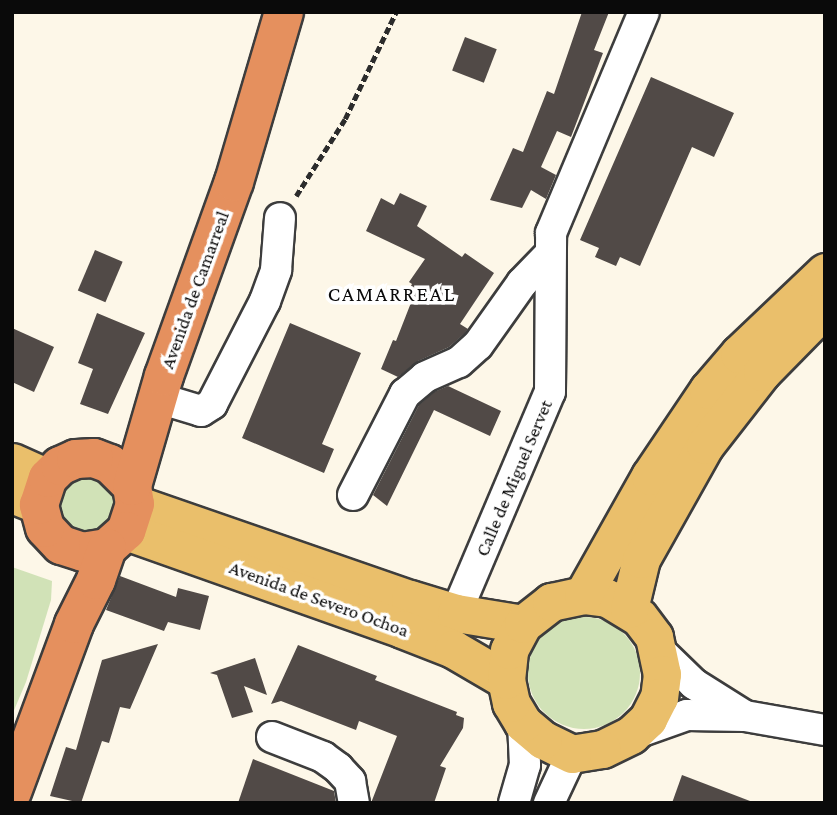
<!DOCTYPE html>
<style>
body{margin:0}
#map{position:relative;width:837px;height:815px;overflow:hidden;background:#fdf7e8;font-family:"Crimson Pro",serif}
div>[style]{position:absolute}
.green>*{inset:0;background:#d1e2b7}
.round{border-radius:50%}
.building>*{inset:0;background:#514a47;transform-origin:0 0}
.path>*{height:4.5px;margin-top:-2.25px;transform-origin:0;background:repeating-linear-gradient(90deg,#2c2c2c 0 7px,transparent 0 10.5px)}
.roads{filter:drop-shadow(2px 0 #3d3d3d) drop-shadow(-2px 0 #3d3d3d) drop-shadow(0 2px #3d3d3d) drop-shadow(0 -2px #3d3d3d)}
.minor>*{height:30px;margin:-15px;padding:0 15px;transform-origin:15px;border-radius:15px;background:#fff}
.major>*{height:37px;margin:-18.5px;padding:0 18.5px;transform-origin:18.5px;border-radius:18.5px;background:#eabf6b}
.highway>*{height:38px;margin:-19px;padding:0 19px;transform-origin:19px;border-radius:19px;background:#e5905e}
span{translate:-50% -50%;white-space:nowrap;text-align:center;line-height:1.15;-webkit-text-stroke:7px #fff;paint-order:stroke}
.street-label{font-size:19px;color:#0a0a0a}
.neighbourhood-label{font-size:21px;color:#0a0a0a;letter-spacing:2px}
.frame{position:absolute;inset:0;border:14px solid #0a0a0a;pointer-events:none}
</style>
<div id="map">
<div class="green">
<div class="round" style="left:58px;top:476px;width:58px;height:58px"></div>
<div style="clip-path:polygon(12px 567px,52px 581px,51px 600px,26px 682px,12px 715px)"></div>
<div class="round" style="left:528px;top:617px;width:112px;height:112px"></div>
</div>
<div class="building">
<div style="clip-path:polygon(582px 12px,609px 12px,594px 50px,603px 53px,571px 137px,557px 131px,541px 167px,556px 175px,546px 199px,531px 190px,522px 208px,490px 200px,513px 148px,523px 152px,547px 91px,554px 94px)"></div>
<div style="left:465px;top:37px;width:34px;height:36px;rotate:21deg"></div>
<div style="clip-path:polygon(651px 77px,734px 113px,714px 157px,692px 147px,640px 266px,620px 257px,616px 266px,595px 257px,599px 248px,580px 240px)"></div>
<div style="clip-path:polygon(400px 193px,427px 206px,417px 226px,462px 257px,465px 253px,494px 273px,460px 324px,468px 329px,465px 333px,449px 347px,418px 361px,398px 377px,381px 369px,393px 340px,396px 341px,414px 295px,408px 291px,412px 284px,409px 282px,425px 259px,366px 231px,381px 198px,394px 205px)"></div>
<div style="left:95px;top:250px;width:30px;height:44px;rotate:23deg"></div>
<div style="clip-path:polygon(97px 313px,145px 333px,108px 414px,80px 404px,93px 369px,78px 363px)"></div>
<div style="clip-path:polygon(290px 323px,361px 353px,322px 444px,334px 449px,324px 473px,242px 438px)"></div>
<div style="clip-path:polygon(12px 328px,54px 347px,34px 392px,12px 382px)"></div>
<div style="clip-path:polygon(448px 386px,501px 411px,490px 436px,434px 410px,387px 506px,373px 495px,419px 405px,434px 392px)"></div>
<div style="clip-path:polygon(120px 576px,176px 597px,178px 588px,209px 596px,200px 630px,168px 622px,164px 631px,106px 610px)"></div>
<div style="clip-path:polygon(158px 644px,130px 709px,120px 707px,109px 743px,102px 741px,81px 803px,50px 796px,66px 747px,76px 750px,102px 660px)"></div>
<div style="clip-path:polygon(298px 645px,377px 676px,375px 680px,457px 712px,456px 715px,464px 718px,463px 728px,440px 766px,446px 768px,434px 803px,371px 803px,397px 736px,359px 721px,356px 730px,281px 701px,271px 704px)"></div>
<div style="clip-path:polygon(255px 658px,267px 695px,244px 686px,253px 712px,232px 718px,217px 675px,210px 673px)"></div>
<div style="clip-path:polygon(253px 759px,334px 791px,336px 803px,238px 803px)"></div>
<div style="clip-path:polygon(682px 775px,750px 801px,749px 803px,672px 803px)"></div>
</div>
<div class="path">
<div style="left:296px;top:196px;width:91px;rotate:-57.5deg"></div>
<div style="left:345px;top:119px;width:119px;rotate:-64.5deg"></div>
</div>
<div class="roads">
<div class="minor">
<div style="left:158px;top:398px;width:45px;rotate:16.8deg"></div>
<div style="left:201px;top:411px;width:13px;rotate:-32deg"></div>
<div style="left:212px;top:404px;width:116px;rotate:-62.8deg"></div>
<div style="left:265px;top:301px;width:33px;rotate:-70deg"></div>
<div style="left:276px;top:270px;width:52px;rotate:-85.6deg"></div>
<div style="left:353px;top:495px;width:114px;rotate:-62.8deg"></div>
<div style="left:405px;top:394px;width:26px;rotate:-40deg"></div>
<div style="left:425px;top:377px;width:37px;rotate:-24deg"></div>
<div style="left:459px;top:362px;width:25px;rotate:-42deg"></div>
<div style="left:478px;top:345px;width:76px;rotate:-54.6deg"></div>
<div style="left:522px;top:283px;width:39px;rotate:-46deg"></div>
<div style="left:456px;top:613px;width:240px;rotate:-67deg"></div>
<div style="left:550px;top:392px;width:159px;rotate:-89.6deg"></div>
<div style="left:551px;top:233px;width:240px;rotate:-67.2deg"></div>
<div style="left:660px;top:651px;width:47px;rotate:44.1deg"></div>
<div style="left:694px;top:684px;width:60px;rotate:32.1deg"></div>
<div style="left:631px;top:735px;width:59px;rotate:-19.7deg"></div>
<div style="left:687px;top:715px;width:58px;rotate:1deg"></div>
<div style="left:745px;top:716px;width:81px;rotate:9.9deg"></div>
<div style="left:272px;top:737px;width:55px;rotate:21.4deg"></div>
<div style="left:323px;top:757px;width:19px;rotate:36deg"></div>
<div style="left:338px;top:768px;width:18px;rotate:47deg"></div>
<div style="left:350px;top:781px;width:22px;rotate:80deg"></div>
<div style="left:514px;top:803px;width:40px;rotate:-74deg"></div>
<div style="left:525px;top:765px;width:42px;rotate:-92.7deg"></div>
<div style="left:549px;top:803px;width:54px;rotate:-64.9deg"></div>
</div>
<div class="major">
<div style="left:12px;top:462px;width:39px;rotate:24deg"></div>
<div style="left:12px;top:494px;width:29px;rotate:22deg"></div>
<div style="left:135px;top:504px;width:291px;rotate:19.1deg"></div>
<div style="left:410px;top:599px;width:48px;rotate:16.9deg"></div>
<div style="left:456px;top:613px;width:68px;rotate:9.3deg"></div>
<div style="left:126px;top:531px;width:293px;rotate:19.5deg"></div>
<div style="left:402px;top:629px;width:55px;rotate:21.4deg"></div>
<div style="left:453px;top:649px;width:61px;rotate:30.3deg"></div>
<div style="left:583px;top:595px;width:24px;rotate:7deg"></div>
<div style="left:607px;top:598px;width:37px;rotate:31deg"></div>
<div style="left:639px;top:617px;width:25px;rotate:53deg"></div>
<div style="left:654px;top:637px;width:38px;rotate:78deg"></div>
<div style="left:662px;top:674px;width:23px;rotate:97deg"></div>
<div style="left:659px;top:697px;width:25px;rotate:117deg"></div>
<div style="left:648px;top:719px;width:23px;rotate:137deg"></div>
<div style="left:631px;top:735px;width:32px;rotate:154deg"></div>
<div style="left:602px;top:749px;width:30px;rotate:171deg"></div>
<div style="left:572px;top:754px;width:32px;rotate:-154deg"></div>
<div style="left:543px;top:740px;width:26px;rotate:-140deg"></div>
<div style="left:523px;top:723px;width:23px;rotate:-121deg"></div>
<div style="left:511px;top:703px;width:24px;rotate:-102deg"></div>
<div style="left:506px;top:680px;width:30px;rotate:-84deg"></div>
<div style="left:509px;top:650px;width:30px;rotate:-62deg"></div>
<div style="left:523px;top:624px;width:36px;rotate:-38deg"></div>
<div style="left:551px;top:602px;width:33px;rotate:-12deg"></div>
<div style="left:583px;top:595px;width:137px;rotate:-60.6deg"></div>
<div style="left:650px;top:476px;width:104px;rotate:-56deg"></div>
<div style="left:708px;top:390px;width:48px;rotate:-49.3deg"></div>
<div style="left:739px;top:354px;width:119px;rotate:-43.6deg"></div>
<div style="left:629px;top:609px;width:51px;rotate:-76.5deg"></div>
<div style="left:641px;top:559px;width:131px;rotate:-60.7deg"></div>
<div style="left:705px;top:445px;width:93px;rotate:-52deg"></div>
<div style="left:762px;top:372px;width:90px;rotate:-45.5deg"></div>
</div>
<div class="highway">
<div style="left:94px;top:458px;width:17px;rotate:21deg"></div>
<div style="left:110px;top:464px;width:31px;rotate:45deg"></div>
<div style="left:132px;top:486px;width:18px;rotate:81deg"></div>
<div style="left:135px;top:504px;width:28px;rotate:108deg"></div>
<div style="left:126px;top:531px;width:25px;rotate:138deg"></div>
<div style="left:107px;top:548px;width:24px;rotate:171deg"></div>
<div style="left:83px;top:552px;width:23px;rotate:-162deg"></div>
<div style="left:61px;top:545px;width:23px;rotate:-133deg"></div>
<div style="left:45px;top:528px;width:24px;rotate:-105deg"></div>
<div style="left:39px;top:505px;width:28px;rotate:-72deg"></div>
<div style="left:48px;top:478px;width:17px;rotate:-45deg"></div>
<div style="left:60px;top:466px;width:17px;rotate:-24deg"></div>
<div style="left:76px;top:459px;width:18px;rotate:-3deg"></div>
<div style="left:132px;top:486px;width:115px;rotate:-73.8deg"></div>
<div style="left:164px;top:376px;width:206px;rotate:-70.2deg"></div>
<div style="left:234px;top:182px;width:177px;rotate:-73.6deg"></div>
<div style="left:12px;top:792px;width:179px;rotate:-69.7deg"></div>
<div style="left:74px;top:624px;width:49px;rotate:-63.4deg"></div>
<div style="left:96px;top:580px;width:34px;rotate:-71deg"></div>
</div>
</div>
<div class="street-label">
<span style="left:195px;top:290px;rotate:-70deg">Avenida de Camarreal</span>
<span style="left:514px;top:478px;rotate:-67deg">Calle de Miguel Servet</span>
<span style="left:319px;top:599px;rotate:20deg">Avenida de Severo Ochoa</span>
</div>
<div class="neighbourhood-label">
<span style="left:392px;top:294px">CAMARREAL</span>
</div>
<div class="frame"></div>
</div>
